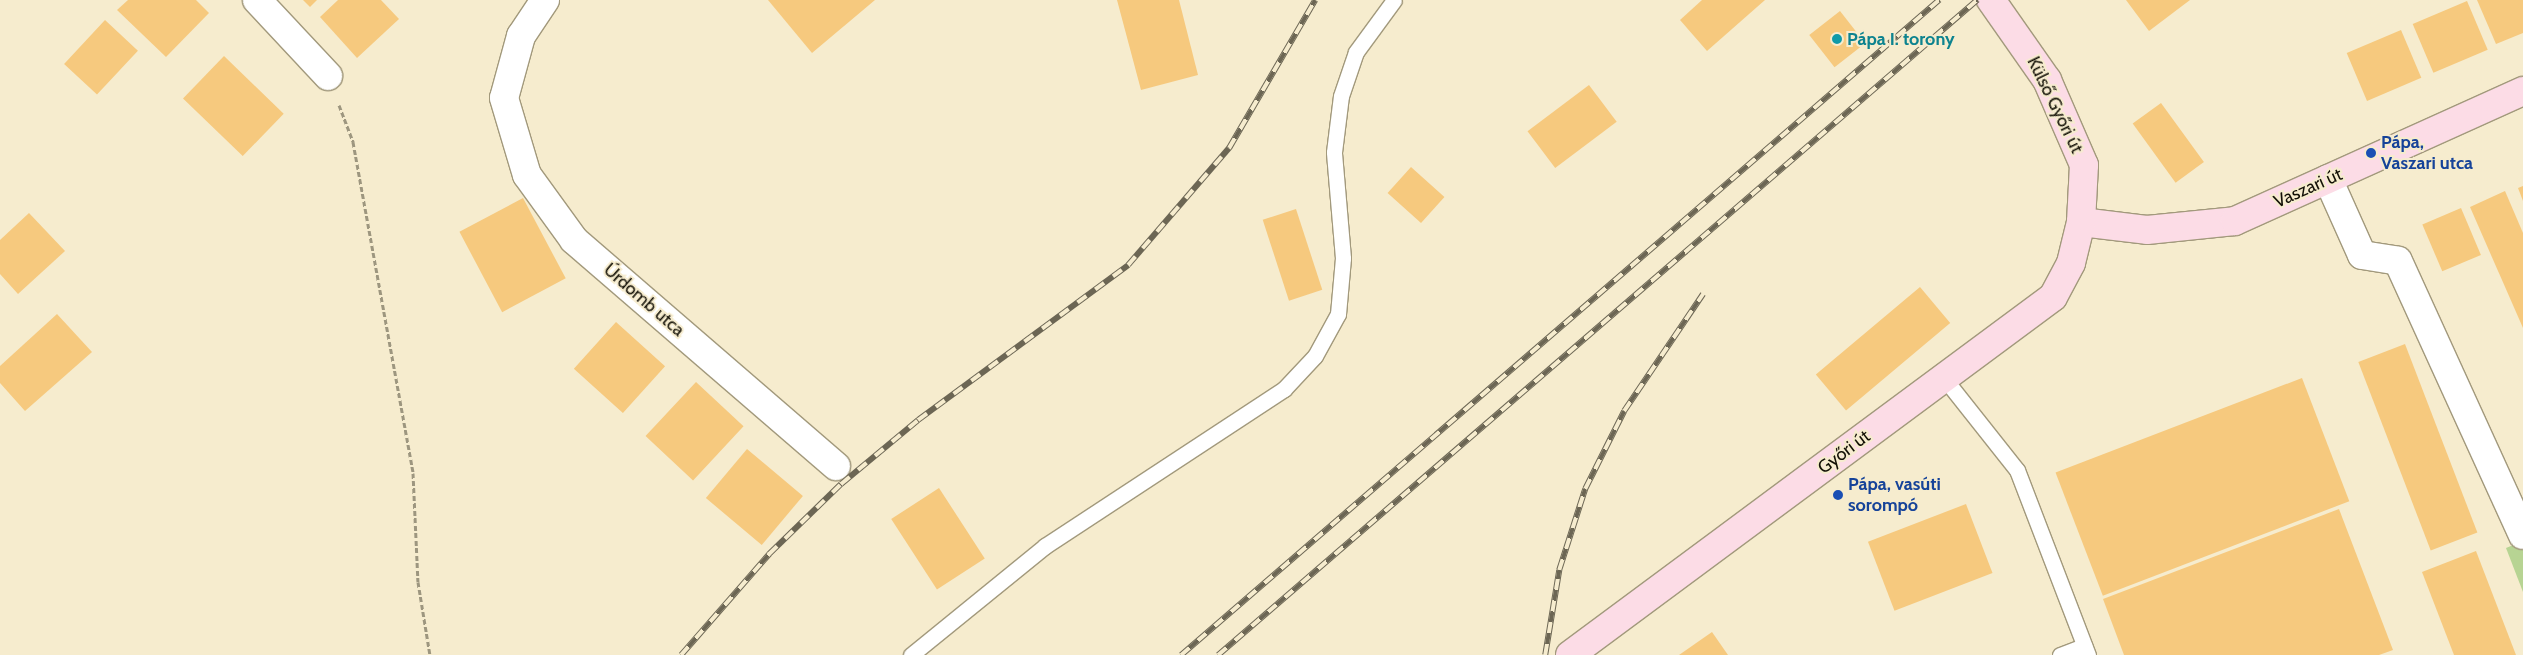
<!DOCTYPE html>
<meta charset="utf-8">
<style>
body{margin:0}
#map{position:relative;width:2523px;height:655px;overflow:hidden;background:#f6ecce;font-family:Cabin,sans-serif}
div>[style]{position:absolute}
.green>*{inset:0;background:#b7d493}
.building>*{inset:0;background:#f6c97e;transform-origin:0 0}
.path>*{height:3px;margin-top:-1.5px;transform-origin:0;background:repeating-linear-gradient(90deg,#9d967f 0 5px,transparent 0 7.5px)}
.roads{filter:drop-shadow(1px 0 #a2997c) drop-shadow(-1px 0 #a2997c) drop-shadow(0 1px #a2997c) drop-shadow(0 -1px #a2997c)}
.lane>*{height:15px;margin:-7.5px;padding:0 7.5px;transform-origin:7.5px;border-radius:7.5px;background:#fff}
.street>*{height:28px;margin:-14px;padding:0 14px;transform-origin:14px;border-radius:14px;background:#fff}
.secondary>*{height:28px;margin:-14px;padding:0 14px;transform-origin:14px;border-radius:14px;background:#fcdce6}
.rail>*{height:5.5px;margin-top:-2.75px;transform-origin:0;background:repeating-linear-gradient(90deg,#f6ecce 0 11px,#6c6654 0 22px);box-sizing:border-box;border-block:1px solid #6c6654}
.dots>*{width:14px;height:14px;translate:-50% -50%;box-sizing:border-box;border:2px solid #f6ecce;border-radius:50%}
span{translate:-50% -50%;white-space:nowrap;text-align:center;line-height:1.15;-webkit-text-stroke:4px #f6ecce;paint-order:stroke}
.culture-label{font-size:18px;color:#0d838f;font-weight:700}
.left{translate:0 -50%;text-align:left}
.street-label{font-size:18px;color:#131006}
.transit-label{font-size:18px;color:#164399;font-weight:700}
</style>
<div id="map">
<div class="green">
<div style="clip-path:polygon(2523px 541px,2523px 592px,2506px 548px)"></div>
</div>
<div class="building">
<div style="clip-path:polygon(128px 0,196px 0,209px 13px,166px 57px,117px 10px)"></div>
<div style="clip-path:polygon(303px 0,317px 0,310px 7px)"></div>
<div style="clip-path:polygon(338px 0,381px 0,399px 19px,357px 58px,320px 17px)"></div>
<div style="clip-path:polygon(768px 0,875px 0,812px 53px)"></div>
<div style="clip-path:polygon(1117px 0,1179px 0,1198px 75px,1141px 90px)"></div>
<div style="clip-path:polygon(1702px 0,1765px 0,1707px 51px,1680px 20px)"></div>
<div style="clip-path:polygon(2126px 0,2190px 0,2149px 31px)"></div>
<div style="clip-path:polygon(2477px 0,2523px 0,2523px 33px,2496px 44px)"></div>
<div style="left:2467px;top:1px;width:53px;height:59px;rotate:67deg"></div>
<div style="left:1840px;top:11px;width:41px;height:39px;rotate:52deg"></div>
<div style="left:105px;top:20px;width:45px;height:60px;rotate:43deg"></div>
<div style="left:2401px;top:30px;width:52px;height:59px;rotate:67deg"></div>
<div style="left:224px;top:56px;width:83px;height:59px;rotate:44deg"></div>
<div style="left:1589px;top:85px;width:46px;height:77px;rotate:53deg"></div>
<div style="left:2161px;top:103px;width:73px;height:35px;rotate:54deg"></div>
<div style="left:1411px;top:167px;width:45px;height:35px;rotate:42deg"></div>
<div style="clip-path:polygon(2523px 186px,2523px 201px,2518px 188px)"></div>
<div style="clip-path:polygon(2505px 191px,2523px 233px,2523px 328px,2470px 207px)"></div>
<div style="left:523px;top:198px;width:91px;height:72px;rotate:62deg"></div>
<div style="left:2461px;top:208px;width:51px;height:42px;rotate:67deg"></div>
<div style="left:1296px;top:209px;width:85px;height:35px;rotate:72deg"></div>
<div style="clip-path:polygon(29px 213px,65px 251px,18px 294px,0 274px,0 240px)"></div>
<div style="left:1920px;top:287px;width:47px;height:136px;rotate:50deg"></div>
<div style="clip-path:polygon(57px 314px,92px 352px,25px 411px,0 383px,0 366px)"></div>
<div style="left:616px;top:322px;width:66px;height:63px;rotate:42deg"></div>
<div style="left:2405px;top:344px;width:202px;height:50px;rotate:69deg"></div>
<div style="left:2302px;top:378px;width:132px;height:264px;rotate:69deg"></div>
<div style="left:696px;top:382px;width:65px;height:74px;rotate:43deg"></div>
<div style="left:747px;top:449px;width:73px;height:64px;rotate:40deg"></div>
<div style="left:939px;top:488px;width:84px;height:57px;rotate:57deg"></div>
<div style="left:1966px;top:504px;width:74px;height:105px;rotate:69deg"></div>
<div style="clip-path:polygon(2339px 509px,2393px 650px,2379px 655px,2124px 655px,2103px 599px)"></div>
<div style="clip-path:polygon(2476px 551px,2516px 655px,2454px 655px,2422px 572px)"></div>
<div style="clip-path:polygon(1712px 632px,1728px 655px,1679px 655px)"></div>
</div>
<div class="path">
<div style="left:339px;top:105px;width:40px;rotate:69deg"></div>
<div style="left:353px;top:142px;width:336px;rotate:79.7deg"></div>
<div style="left:413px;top:473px;width:109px;rotate:87.4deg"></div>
<div style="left:418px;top:582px;width:74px;rotate:80.7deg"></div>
</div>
<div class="roads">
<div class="lane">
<div style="left:1944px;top:378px;width:117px;rotate:51.6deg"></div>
<div style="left:2017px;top:470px;width:198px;rotate:69deg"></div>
<div style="left:911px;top:655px;width:173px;rotate:-39.1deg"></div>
<div style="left:1045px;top:546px;width:286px;rotate:-33.3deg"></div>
<div style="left:1284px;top:389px;width:45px;rotate:-46.8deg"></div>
<div style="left:1315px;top:356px;width:48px;rotate:-61.3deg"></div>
<div style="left:1338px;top:314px;width:56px;rotate:-84.9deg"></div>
<div style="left:1343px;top:258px;width:106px;rotate:-94.9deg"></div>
<div style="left:1334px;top:152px;width:56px;rotate:-82.9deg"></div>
<div style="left:1341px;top:96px;width:46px;rotate:-71.2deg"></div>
<div style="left:1356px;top:52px;width:64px;rotate:-53.8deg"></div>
<div style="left:2060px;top:655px;width:26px;rotate:-21deg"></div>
</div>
<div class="street">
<div style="left:257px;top:0;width:104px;rotate:46.9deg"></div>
<div style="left:545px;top:0;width:43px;rotate:123.7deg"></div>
<div style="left:521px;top:36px;width:64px;rotate:105.3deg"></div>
<div style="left:504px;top:98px;width:80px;rotate:73.4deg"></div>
<div style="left:527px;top:175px;width:80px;rotate:54.1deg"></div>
<div style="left:574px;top:240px;width:346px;rotate:40.8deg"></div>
<div style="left:2328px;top:179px;width:83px;rotate:65.9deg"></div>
<div style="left:2362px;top:255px;width:36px;rotate:9deg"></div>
<div style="left:2398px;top:261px;width:301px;rotate:65.5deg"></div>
</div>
<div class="secondary">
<div style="left:2081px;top:222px;width:66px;rotate:6.9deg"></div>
<div style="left:2147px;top:230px;width:88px;rotate:-5.8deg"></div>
<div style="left:2235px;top:221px;width:316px;rotate:-24.3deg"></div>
<div style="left:1570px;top:655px;width:601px;rotate:-36.55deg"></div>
<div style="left:2053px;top:297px;width:38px;rotate:-62deg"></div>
<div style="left:2071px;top:263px;width:42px;rotate:-76.3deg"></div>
<div style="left:2081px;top:222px;width:57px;rotate:-87deg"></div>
<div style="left:2084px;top:165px;width:93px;rotate:-113.5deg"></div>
<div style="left:2047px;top:80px;width:98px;rotate:-125deg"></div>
</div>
</div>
<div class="rail">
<div style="left:681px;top:655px;width:134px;rotate:-48.9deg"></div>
<div style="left:769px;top:554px;width:100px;rotate:-44.2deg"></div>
<div style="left:841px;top:484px;width:100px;rotate:-39.7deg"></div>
<div style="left:918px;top:420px;width:261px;rotate:-36.4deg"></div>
<div style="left:1128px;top:265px;width:155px;rotate:-49.2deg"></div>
<div style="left:1229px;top:148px;width:171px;rotate:-59.8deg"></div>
<div style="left:1181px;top:655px;width:1002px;rotate:-40.83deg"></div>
<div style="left:1218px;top:655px;width:1003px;rotate:-40.79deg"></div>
<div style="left:1545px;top:655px;width:86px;rotate:-80.6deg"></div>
<div style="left:1559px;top:570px;width:85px;rotate:-72.2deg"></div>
<div style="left:1585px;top:489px;width:87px;rotate:-63.4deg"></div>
<div style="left:1624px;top:411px;width:141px;rotate:-56deg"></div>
</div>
<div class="dots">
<div style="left:1837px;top:39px;background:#0f9aa8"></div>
<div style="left:2371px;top:153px;background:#1a4fb4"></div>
<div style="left:1838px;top:495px;background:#1a4fb4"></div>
</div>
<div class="culture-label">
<span class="left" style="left:1847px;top:39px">Pápa I. torony</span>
</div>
<div class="street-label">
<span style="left:2055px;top:105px;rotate:64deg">Külső Győri út</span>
<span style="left:2308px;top:188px;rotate:-24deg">Vaszari út</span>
<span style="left:644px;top:300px;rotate:41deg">Úrdomb utca</span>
<span style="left:1844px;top:452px;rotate:-37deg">Győri út</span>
</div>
<div class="transit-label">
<span class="left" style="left:2381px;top:153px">Pápa,<br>Vaszari utca</span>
<span class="left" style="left:1848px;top:495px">Pápa, vasúti<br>sorompó</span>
</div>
</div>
